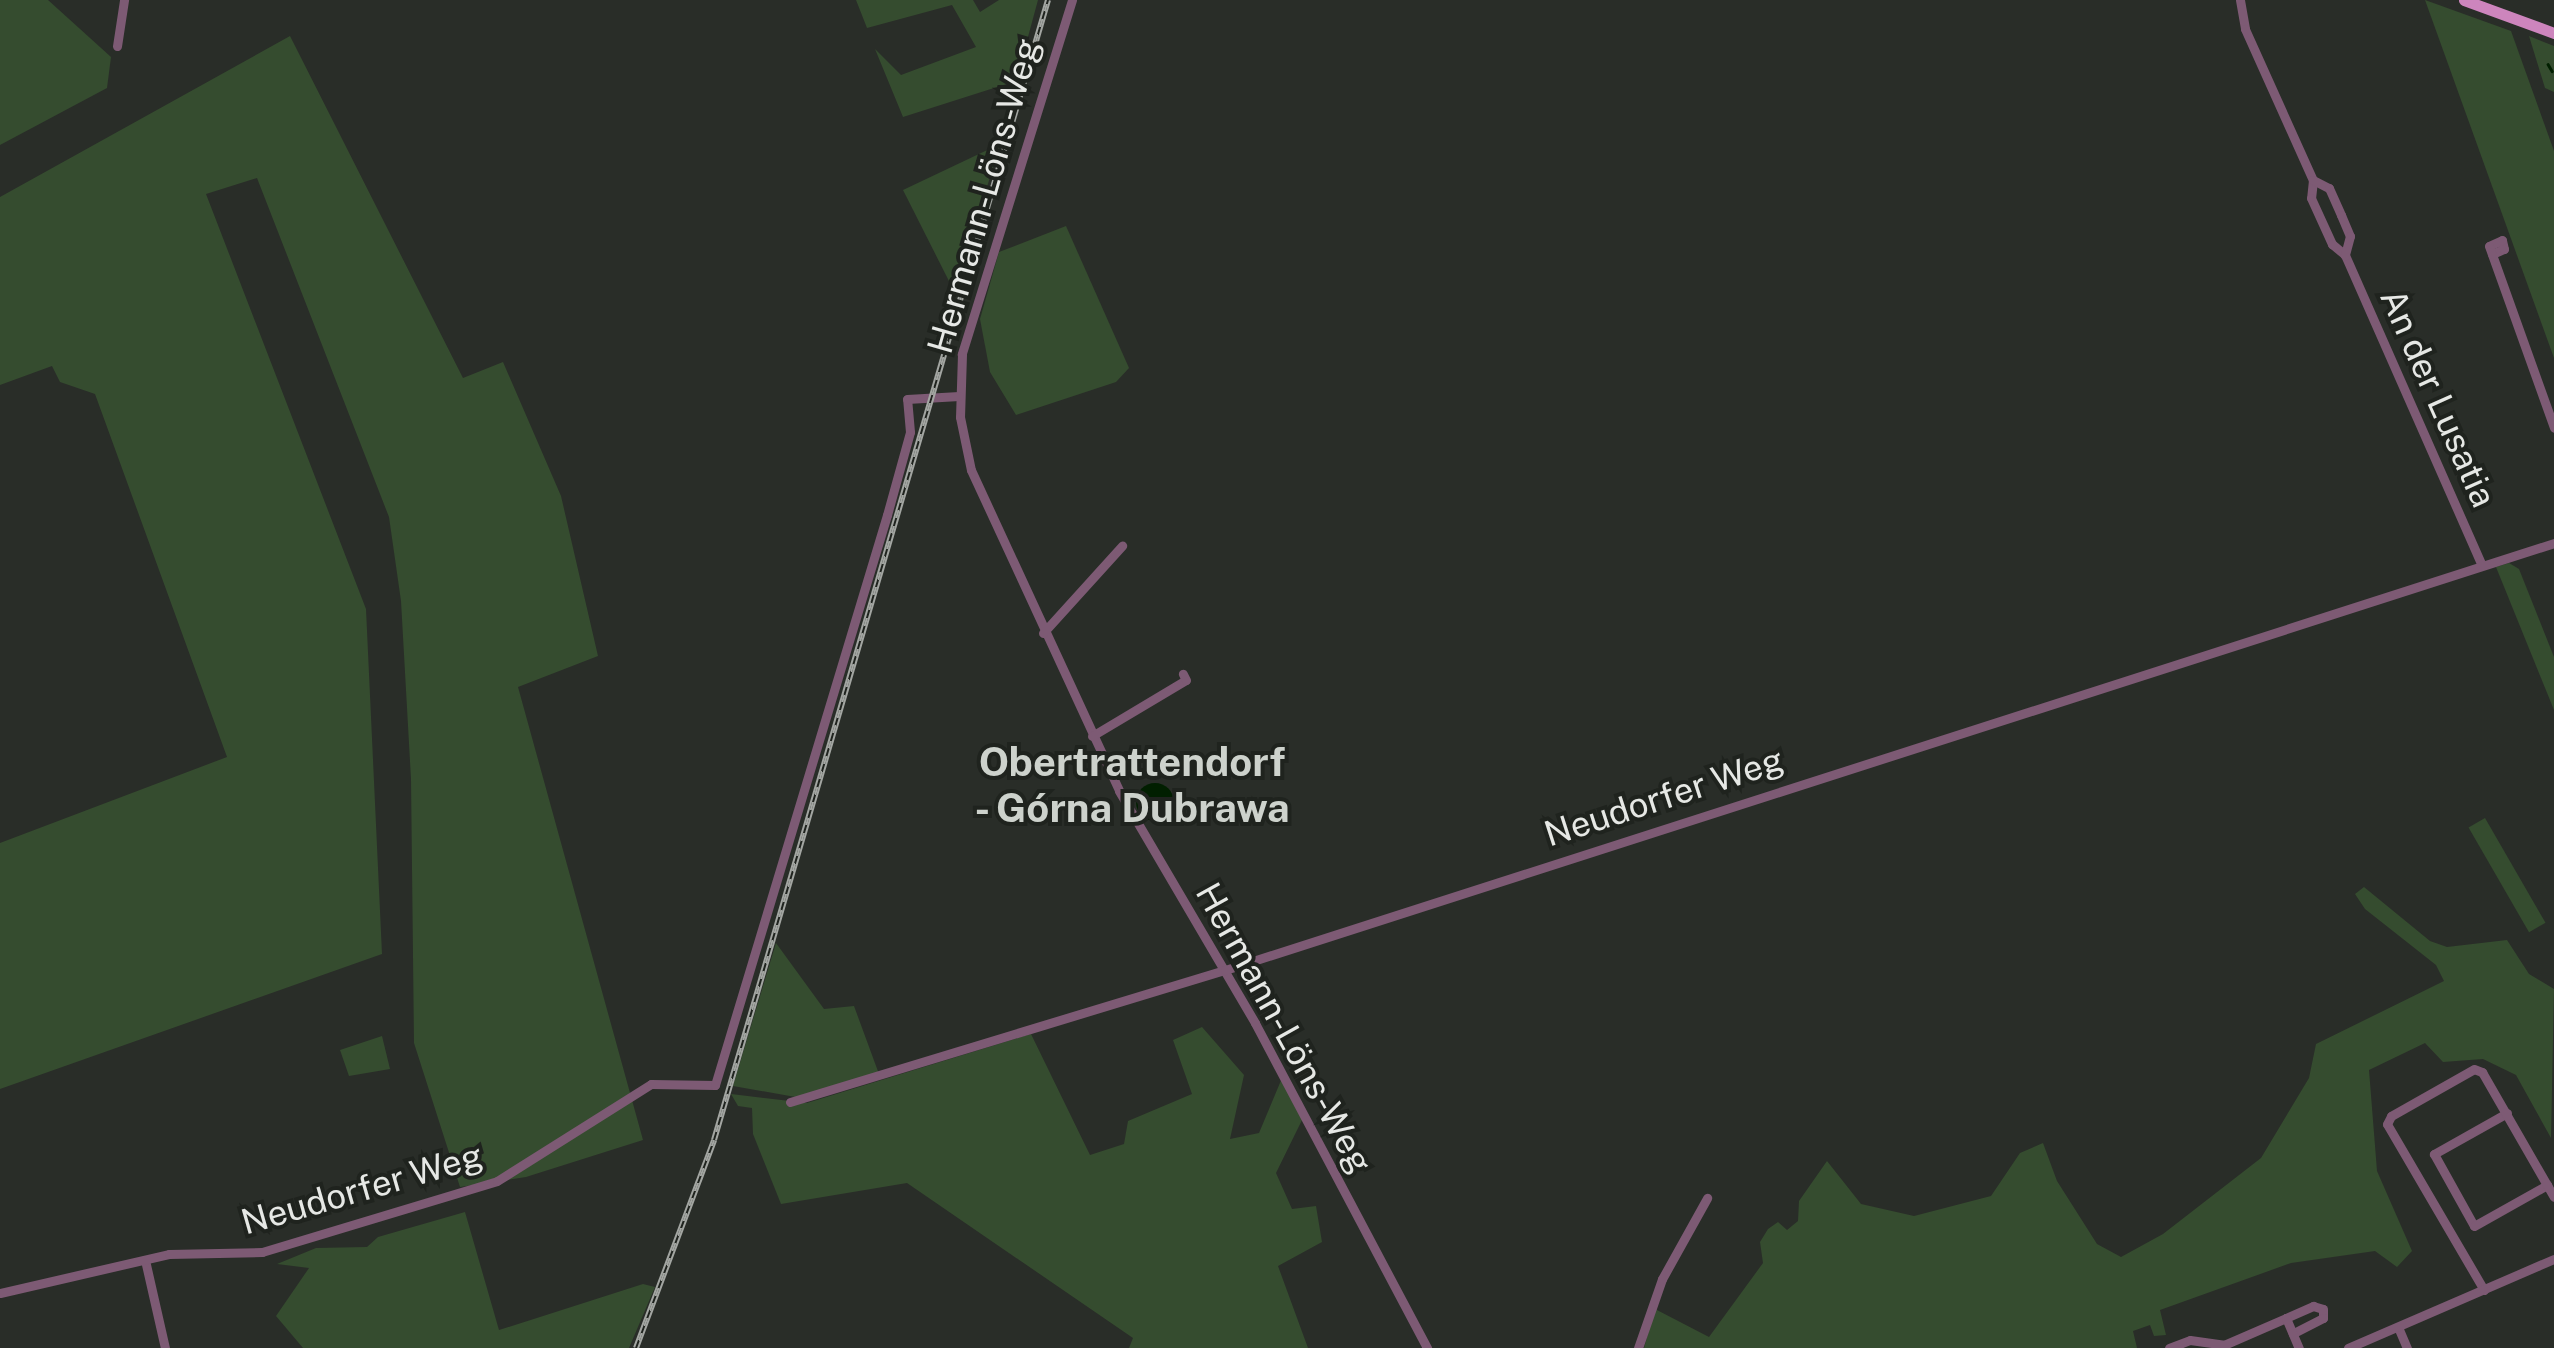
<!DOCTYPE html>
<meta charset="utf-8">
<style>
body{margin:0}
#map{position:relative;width:2554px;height:1348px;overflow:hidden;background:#292d28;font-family:"Public Sans",sans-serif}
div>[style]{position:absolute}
.green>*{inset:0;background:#354c2f;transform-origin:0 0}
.water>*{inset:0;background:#011f00}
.round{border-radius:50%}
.stream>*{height:2.5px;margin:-1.25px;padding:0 1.25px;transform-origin:1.25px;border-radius:1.25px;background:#011f00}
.minor>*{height:9px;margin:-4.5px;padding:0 4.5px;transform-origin:4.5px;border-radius:4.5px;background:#7d5a74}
.major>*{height:11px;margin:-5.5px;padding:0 5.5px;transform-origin:5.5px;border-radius:5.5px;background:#cd85bd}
.rail>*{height:6px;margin-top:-3px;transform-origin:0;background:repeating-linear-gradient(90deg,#1f231e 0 8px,#a3a6a2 0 16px);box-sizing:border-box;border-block:2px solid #a3a6a2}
span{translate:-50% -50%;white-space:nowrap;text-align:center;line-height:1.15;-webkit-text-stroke:8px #1f231e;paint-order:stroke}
.street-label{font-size:35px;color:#e6e8e5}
.quarter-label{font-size:40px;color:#cdd2cc;font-weight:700}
</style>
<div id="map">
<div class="green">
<div style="clip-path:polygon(0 0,48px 0,111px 57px,107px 88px,0 145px)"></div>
<div style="clip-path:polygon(856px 0,973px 0,980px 12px,999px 0,1038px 0,1016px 81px,903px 117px,875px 49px,901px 75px,976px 47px,952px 5px,867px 28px)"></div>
<div style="clip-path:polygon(2425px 0,2511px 31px,2554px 151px,2554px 358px)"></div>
<div style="clip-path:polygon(290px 36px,463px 378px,503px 362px,561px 496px,598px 656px,518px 687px,643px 1140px,526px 1177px,460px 1187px,414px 1043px,411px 779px,401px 601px,389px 517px,257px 178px,206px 194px,366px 609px,382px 954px,0 1089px,0 843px,227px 757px,95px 394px,60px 382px,52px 366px,0 385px,0 197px)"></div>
<div style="clip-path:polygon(2529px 36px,2554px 46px,2554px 92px,2545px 88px)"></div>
<div style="clip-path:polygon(1000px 144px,955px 293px,903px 190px)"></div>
<div style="clip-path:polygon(1066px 226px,1129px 368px,1116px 382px,1016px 415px,990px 372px,980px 319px,999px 252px)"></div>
<div style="clip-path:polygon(2509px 563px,2519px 569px,2554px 657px,2554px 710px,2496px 567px)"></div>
<div style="left:2485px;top:818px;width:121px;height:19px;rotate:60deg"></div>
<div style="clip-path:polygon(2364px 887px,2430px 941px,2447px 947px,2507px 940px,2529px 974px,2554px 989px,2551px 1138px,2516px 1075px,2483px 1059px,2443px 1062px,2425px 1043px,2369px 1070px,2377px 1171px,2412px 1251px,2397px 1267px,2375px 1251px,2291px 1263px,2160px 1310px,2166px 1335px,2154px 1336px,2150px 1325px,2133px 1331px,2137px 1348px,1644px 1348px,1655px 1309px,1709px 1337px,1763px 1263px,1760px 1242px,1768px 1229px,1778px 1222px,1787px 1230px,1798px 1221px,1799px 1201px,1827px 1161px,1861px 1204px,1914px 1216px,1991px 1196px,2020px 1153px,2043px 1143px,2057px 1181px,2097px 1244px,2121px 1257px,2163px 1234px,2261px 1158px,2309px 1078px,2316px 1044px,2444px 981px,2436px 965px,2365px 909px,2355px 894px)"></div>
<div style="clip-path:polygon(776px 943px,824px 1009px,854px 1006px,879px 1074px,801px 1098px,733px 1086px)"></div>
<div style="clip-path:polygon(1202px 1027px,1244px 1075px,1230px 1139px,1259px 1133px,1282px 1078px,1303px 1118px,1276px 1173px,1292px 1209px,1316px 1206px,1322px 1242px,1278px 1266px,1308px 1348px,1129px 1348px,1133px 1338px,907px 1183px,781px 1204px,753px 1134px,752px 1108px,738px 1106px,731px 1094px,807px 1103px,1031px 1034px,1090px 1155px,1124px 1144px,1128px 1121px,1192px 1094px,1173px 1040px)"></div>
<div style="clip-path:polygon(382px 1036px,390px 1069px,349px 1076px,340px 1050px)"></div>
<div style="clip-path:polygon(465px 1212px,499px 1330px,643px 1284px,655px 1287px,629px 1348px,303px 1348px,276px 1316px,309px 1268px,277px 1264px,316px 1248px,367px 1247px,378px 1237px)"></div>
</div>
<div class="water">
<div class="round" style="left:1136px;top:783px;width:38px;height:38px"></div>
</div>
<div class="stream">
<div style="left:2548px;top:64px;width:8px;rotate:60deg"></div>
</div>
<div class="minor">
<div style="left:1072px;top:0;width:371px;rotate:107.3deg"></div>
<div style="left:962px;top:354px;width:63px;rotate:91.8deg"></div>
<div style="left:960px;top:417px;width:54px;rotate:78.3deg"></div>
<div style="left:971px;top:470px;width:353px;rotate:65.2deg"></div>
<div style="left:1119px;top:791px;width:269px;rotate:59.6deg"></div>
<div style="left:1255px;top:1023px;width:368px;rotate:62.1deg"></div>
<div style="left:2240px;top:0;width:29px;rotate:80deg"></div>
<div style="left:2245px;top:29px;width:166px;rotate:65.8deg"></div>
<div style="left:2313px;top:180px;width:18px;rotate:96deg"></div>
<div style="left:2311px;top:198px;width:51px;rotate:65.5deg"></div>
<div style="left:2332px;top:244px;width:17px;rotate:40deg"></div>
<div style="left:2345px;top:255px;width:337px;rotate:66.2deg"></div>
<div style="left:117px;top:46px;width:47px;rotate:-81.3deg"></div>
<div style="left:2313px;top:180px;width:18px;rotate:27deg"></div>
<div style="left:2329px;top:188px;width:30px;rotate:66deg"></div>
<div style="left:2341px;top:215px;width:23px;rotate:67deg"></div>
<div style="left:2350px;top:236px;width:20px;rotate:105deg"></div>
<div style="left:2492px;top:254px;width:13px;rotate:-23deg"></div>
<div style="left:2504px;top:249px;width:9px;rotate:-103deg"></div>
<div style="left:2502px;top:240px;width:14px;rotate:155deg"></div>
<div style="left:2489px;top:246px;width:193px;rotate:70.3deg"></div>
<div style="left:1043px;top:633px;width:118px;rotate:-47.8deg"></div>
<div style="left:1092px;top:736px;width:109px;rotate:-30.8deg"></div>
<div style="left:1186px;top:680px;width:7px;rotate:-117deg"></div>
<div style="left:790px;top:1102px;width:455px;rotate:-16.9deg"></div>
<div style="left:1225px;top:970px;width:1396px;rotate:-17.81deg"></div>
<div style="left:2507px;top:1113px;width:84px;rotate:150.7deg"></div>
<div style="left:2434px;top:1154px;width:82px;rotate:60.9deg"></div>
<div style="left:2474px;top:1226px;width:84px;rotate:-29.3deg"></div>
<div style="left:145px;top:1260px;width:90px;rotate:77.2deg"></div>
<div style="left:2484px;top:1290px;width:192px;rotate:-120.3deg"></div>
<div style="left:2387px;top:1124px;width:9px;rotate:-63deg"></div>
<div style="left:2391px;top:1116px;width:95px;rotate:-29.5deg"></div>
<div style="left:2474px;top:1069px;width:9px;rotate:21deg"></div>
<div style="left:2482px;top:1072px;width:144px;rotate:60.1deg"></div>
<div style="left:0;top:1293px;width:173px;rotate:-13deg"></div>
<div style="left:169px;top:1254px;width:93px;rotate:-1.2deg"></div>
<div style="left:262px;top:1252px;width:245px;rotate:-16.8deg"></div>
<div style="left:497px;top:1181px;width:182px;rotate:-32.2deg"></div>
<div style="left:651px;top:1084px;width:64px;rotate:0.9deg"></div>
<div style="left:715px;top:1085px;width:595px;rotate:-73.21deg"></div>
<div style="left:887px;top:515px;width:86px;rotate:-74.5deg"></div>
<div style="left:910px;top:432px;width:33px;rotate:-95deg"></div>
<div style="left:907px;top:399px;width:52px;rotate:-3.3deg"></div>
<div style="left:2286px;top:1318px;width:30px;rotate:-24deg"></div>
<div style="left:2313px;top:1306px;width:10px;rotate:17deg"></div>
<div style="left:2323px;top:1309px;width:9px;rotate:90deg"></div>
<div style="left:2323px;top:1318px;width:34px;rotate:153deg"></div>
<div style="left:2398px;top:1327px;width:23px;rotate:67deg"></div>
<div style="left:1638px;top:1348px;width:73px;rotate:-70.8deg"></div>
<div style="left:1662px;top:1279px;width:93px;rotate:-60.9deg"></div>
<div style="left:2169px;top:1348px;width:22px;rotate:-21deg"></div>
<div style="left:2190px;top:1340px;width:34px;rotate:8deg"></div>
<div style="left:2224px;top:1345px;width:68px;rotate:-23.5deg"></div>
<div style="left:2286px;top:1318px;width:33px;rotate:67deg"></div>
<div style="left:2348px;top:1348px;width:224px;rotate:-23.4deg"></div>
</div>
<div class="major">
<div style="left:2464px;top:0;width:96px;rotate:20.1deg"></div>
</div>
<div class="rail">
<div style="left:636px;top:1348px;width:222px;rotate:-69.4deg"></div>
<div style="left:714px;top:1140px;width:1188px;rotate:-73.67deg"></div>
</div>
<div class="street-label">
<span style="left:984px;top:196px;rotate:-74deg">Hermann-Löns-Weg</span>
<span style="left:2438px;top:398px;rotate:66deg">An der Lusatia</span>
<span style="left:1664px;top:797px;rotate:-18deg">Neudorfer Weg</span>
<span style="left:1284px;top:1028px;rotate:61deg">Hermann-Löns-Weg</span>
<span style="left:362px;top:1189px;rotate:-16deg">Neudorfer Weg</span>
</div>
<div class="quarter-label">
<span style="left:1132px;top:785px">Obertrattendorf<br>- Górna Dubrawa</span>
</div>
</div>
